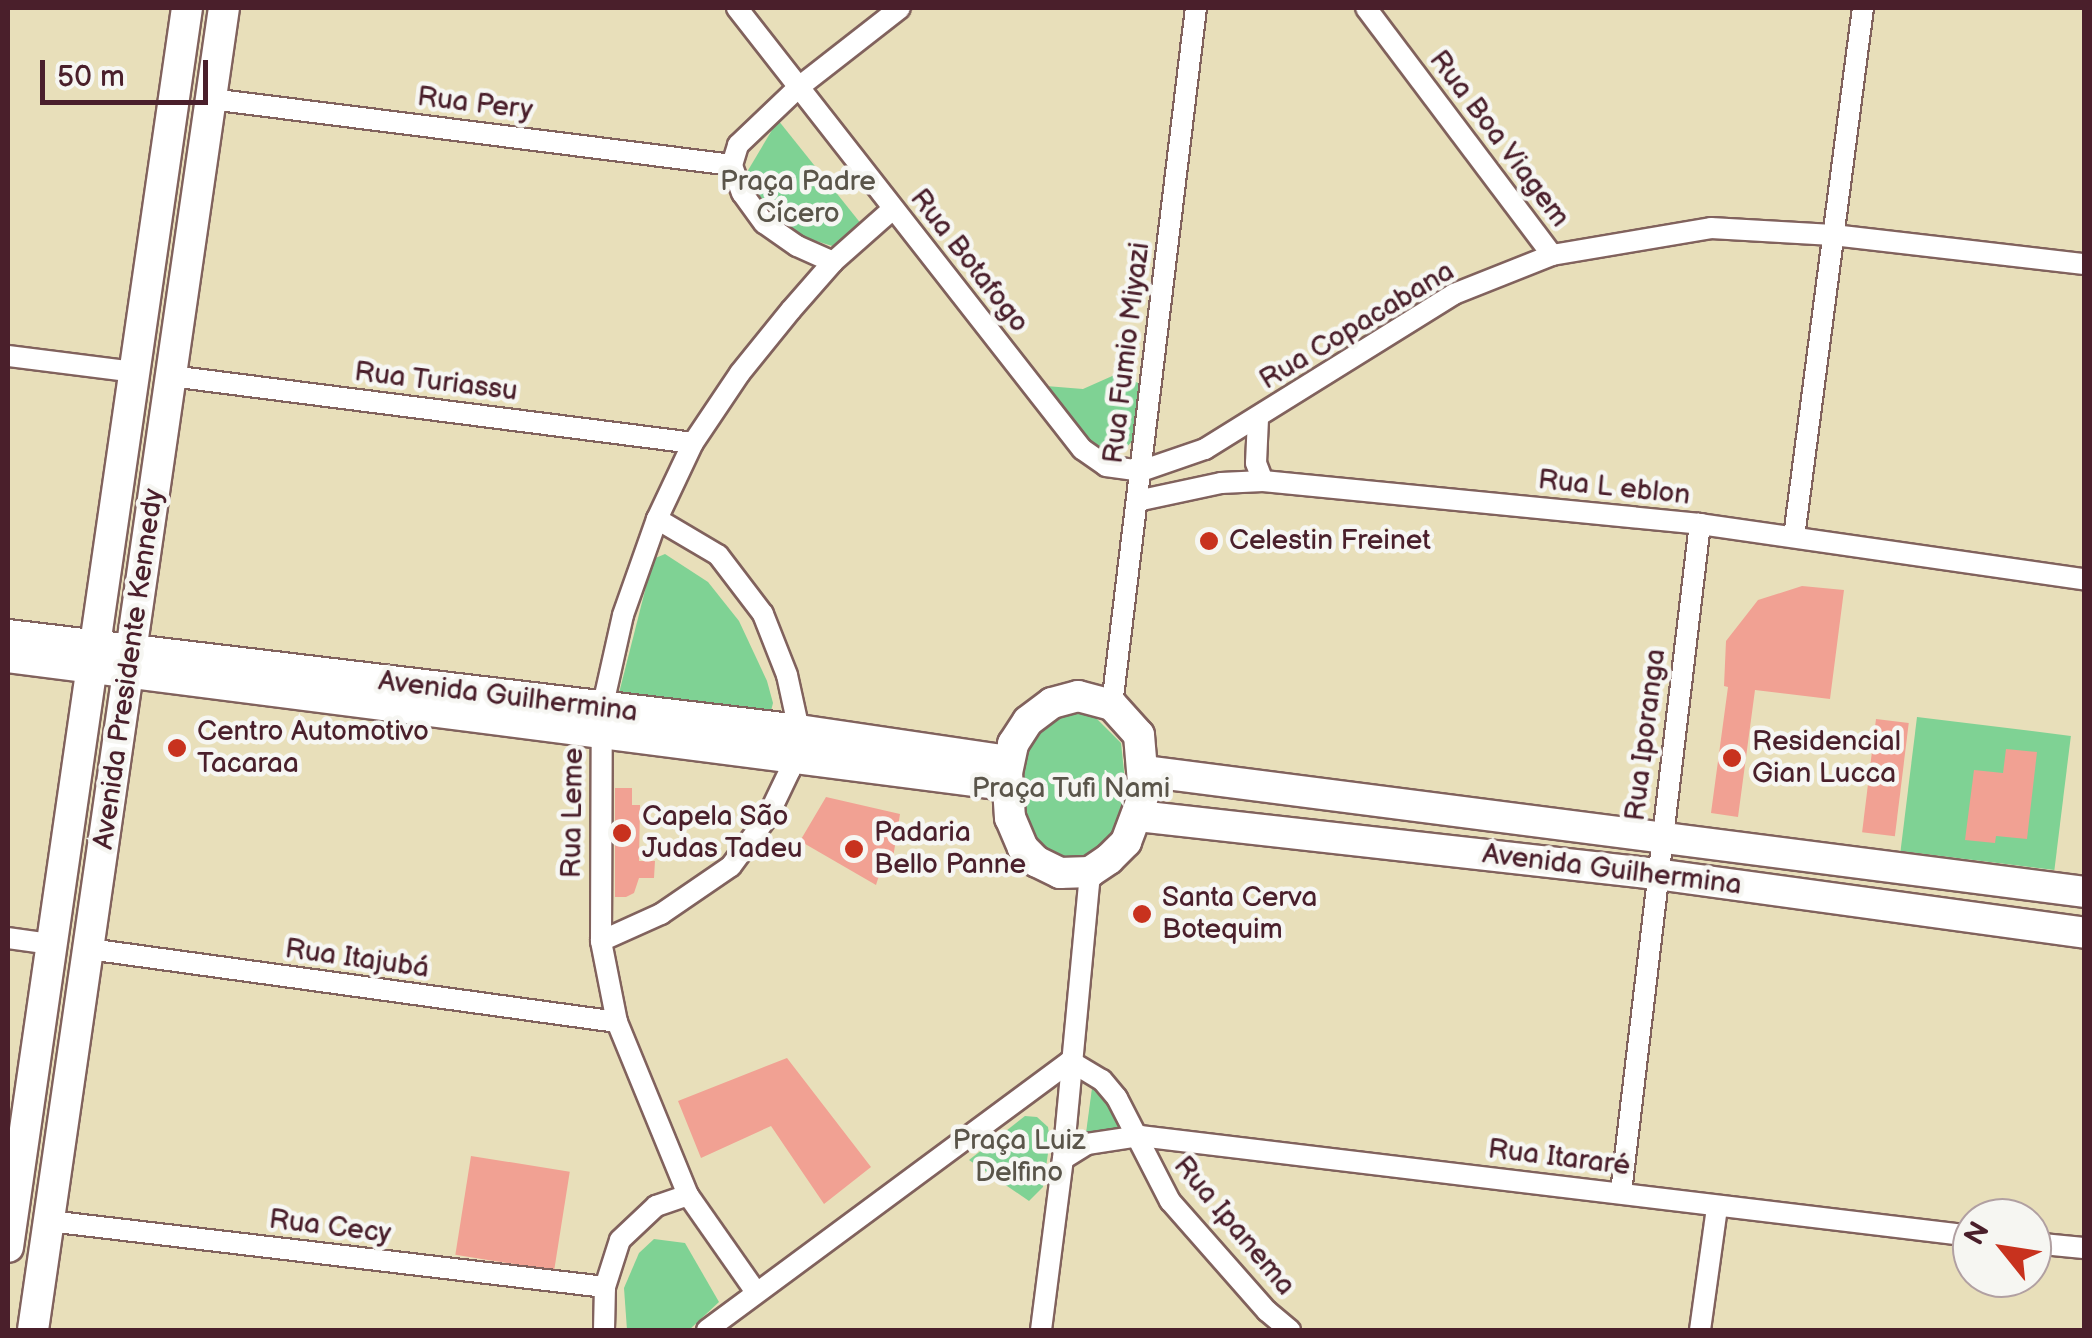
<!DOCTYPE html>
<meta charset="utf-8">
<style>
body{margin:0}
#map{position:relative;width:2092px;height:1338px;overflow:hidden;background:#e8dfba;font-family:"Balsamiq Sans",sans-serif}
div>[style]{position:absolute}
.green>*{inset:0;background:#7fd294;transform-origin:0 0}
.building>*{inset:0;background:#f1a193;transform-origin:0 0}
.roads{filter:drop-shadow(2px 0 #81625d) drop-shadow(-2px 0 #81625d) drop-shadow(0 2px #81625d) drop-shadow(0 -2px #81625d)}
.street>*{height:20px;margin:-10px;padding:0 10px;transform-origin:10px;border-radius:10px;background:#fff}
.secondary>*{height:30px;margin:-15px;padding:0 15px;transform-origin:15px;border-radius:15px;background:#fff}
.dots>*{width:28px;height:28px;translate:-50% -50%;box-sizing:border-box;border:5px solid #f6f6f2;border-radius:50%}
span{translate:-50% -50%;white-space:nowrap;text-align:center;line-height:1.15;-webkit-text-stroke:9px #f6f6f2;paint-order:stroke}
.street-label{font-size:28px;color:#4a1f2b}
.park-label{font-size:28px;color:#5a554a}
.poi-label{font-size:28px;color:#4a1f2b}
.left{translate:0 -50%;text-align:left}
.frame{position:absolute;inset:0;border:10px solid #4a1f2b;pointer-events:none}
.north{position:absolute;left:1952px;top:1198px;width:100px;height:100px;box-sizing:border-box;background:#f6f6f2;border:2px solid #b1a0a2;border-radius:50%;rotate:300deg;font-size:28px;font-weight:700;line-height:40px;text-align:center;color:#4a1f2b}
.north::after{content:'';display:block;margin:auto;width:35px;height:45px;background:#c8321e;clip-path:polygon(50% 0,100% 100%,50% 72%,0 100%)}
.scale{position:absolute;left:40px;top:60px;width:168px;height:45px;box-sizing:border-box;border:5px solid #4a1f2b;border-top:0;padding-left:12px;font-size:30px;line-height:35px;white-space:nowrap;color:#4a1f2b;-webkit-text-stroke:8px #f6f6f2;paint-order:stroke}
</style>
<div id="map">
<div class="green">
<div style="clip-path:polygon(778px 120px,862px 225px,842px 249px,787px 232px,773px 221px,752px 190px,747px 172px)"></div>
<div style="clip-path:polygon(1119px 373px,1142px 385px,1135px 438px,1125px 449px,1105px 454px,1091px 448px,1046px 386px,1083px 389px)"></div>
<div style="clip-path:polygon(665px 554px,708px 582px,739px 621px,767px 681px,773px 703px,770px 715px,617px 701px,653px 559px)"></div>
<div style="clip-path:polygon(1073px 708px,1095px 717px,1121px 743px,1127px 799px,1114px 830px,1093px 853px,1074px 865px,1049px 866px,1018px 822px,1016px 767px,1036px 721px)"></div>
<div style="left:1917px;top:717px;width:155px;height:135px;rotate:7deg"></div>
<div style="clip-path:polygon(1092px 1088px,1115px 1114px,1125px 1130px,1086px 1133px)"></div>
<div style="clip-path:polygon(1025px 1116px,1037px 1117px,1048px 1127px,1050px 1140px,1043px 1187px,1029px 1201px,969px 1160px)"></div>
<div style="clip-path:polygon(654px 1239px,685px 1243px,719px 1302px,689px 1330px,627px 1330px,624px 1288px,639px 1253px)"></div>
</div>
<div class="building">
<div style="clip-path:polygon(1802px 586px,1844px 590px,1830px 699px,1755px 690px,1738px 817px,1711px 813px,1728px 687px,1724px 686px,1726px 641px,1758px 600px)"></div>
<div style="left:1876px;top:719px;width:33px;height:114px;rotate:7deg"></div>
<div style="clip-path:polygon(2006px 749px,2037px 752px,2027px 839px,1996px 836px,1995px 843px,1965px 840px,1974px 770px,2003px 773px)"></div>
<div style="clip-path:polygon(615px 788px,632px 788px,632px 805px,640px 805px,639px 861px,655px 861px,654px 878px,639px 878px,634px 893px,626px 897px,615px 897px)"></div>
<div style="clip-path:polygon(826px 797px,900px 814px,893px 858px,885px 857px,876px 885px,800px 841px)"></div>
<div style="clip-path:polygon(787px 1058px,871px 1167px,824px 1204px,771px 1126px,701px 1158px,678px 1101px)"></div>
<div style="left:471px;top:1156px;width:100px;height:100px;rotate:9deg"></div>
</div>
<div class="roads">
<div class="street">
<div style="left:737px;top:8px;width:560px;rotate:51.96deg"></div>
<div style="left:1082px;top:449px;width:29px;rotate:35deg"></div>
<div style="left:1106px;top:466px;width:35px;rotate:8deg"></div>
<div style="left:1141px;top:471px;width:68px;rotate:-19deg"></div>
<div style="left:1205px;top:449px;width:293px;rotate:-31.9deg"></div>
<div style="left:1454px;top:294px;width:105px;rotate:-21.7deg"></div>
<div style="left:1552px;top:255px;width:161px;rotate:-9.6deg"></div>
<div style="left:1711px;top:228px;width:122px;rotate:3.3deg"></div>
<div style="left:1833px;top:235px;width:253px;rotate:6.6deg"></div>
<div style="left:1366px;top:8px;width:309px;rotate:53deg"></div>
<div style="left:211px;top:99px;width:525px;rotate:7.22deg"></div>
<div style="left:833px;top:262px;width:39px;rotate:-156deg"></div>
<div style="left:797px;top:246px;width:40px;rotate:-145.1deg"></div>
<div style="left:764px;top:223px;width:37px;rotate:-126deg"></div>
<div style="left:742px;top:193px;width:30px;rotate:-110deg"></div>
<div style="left:732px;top:165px;width:21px;rotate:-73deg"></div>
<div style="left:738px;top:145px;width:84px;rotate:-43.6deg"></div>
<div style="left:799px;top:87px;width:128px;rotate:-38deg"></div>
<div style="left:8px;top:356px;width:127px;rotate:7.2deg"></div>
<div style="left:171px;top:376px;width:526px;rotate:7.31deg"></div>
<div style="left:1258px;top:419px;width:44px;rotate:92.6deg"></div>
<div style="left:1256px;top:463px;width:19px;rotate:69deg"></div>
<div style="left:1137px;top:501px;width:86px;rotate:-12.1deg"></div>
<div style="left:1221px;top:483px;width:42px;rotate:-2.7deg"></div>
<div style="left:1263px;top:481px;width:439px;rotate:5.6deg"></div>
<div style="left:1700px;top:524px;width:388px;rotate:8.2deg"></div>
<div style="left:1794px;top:537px;width:533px;rotate:-82.57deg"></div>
<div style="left:1112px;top:705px;width:702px;rotate:-83.13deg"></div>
<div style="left:8px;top:938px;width:43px;rotate:7.9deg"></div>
<div style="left:601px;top:941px;width:66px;rotate:-24.2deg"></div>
<div style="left:661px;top:914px;width:85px;rotate:-34.4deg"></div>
<div style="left:731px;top:866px;width:62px;rotate:-53.5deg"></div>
<div style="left:768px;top:816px;width:51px;rotate:-64.4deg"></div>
<div style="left:790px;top:770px;width:41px;rotate:-77.3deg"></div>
<div style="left:799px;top:730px;width:56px;rotate:-102.3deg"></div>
<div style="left:787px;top:675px;width:66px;rotate:-111.5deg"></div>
<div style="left:763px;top:614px;width:74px;rotate:-127.3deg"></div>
<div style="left:718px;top:555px;width:71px;rotate:-149.5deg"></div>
<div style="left:89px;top:949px;width:533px;rotate:7.87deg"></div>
<div style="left:1063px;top:1159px;width:28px;rotate:-32deg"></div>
<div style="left:1087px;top:1144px;width:54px;rotate:-8.6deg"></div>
<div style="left:1140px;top:1136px;width:838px;rotate:6.85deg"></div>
<div style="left:1621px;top:1192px;width:673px;rotate:-83.26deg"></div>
<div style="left:49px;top:1221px;width:560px;rotate:6.77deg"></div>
<div style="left:2032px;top:1243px;width:52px;rotate:5.5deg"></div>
<div style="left:756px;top:1292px;width:118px;rotate:-125deg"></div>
<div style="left:688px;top:1195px;width:187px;rotate:-112.3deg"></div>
<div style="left:617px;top:1022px;width:83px;rotate:-101.2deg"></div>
<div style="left:601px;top:941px;width:232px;rotate:-89.8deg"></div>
<div style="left:602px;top:709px;width:96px;rotate:-77.4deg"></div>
<div style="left:623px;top:615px;width:102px;rotate:-70.5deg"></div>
<div style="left:657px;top:519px;width:84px;rotate:-64.7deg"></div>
<div style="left:693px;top:443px;width:84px;rotate:-56.1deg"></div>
<div style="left:740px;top:373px;width:81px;rotate:-51deg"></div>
<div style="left:791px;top:310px;width:64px;rotate:-48.8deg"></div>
<div style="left:833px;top:262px;width:80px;rotate:-41.5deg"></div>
<div style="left:604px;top:1330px;width:43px;rotate:-88.7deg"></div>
<div style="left:605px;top:1287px;width:49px;rotate:-72.3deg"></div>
<div style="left:620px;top:1240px;width:50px;rotate:-43.4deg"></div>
<div style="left:656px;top:1206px;width:34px;rotate:-19deg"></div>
<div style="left:707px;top:1330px;width:452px;rotate:-36.5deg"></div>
<div style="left:1070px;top:1061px;width:37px;rotate:31deg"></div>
<div style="left:1102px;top:1080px;width:23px;rotate:50deg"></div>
<div style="left:1117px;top:1098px;width:116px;rotate:62.8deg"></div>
<div style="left:1170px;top:1201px;width:147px;rotate:48.6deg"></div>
<div style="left:1267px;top:1311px;width:30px;rotate:40deg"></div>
<div style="left:1041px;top:1330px;width:172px;rotate:-82.7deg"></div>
<div style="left:1063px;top:1159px;width:288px;rotate:-84.6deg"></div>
<div style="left:1700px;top:1330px;width:123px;rotate:-82.1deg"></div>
</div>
<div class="secondary">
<div style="left:8px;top:635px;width:797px;rotate:6.85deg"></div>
<div style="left:799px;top:730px;width:212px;rotate:8.4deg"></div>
<div style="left:8px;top:657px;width:1006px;rotate:7.31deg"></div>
<div style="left:1078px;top:696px;width:35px;rotate:15deg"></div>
<div style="left:1112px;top:705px;width:40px;rotate:48deg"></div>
<div style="left:1139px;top:735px;width:59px;rotate:85.2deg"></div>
<div style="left:1144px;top:794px;width:51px;rotate:110.6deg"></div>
<div style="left:1126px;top:842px;width:24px;rotate:135deg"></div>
<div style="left:1109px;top:859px;width:23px;rotate:146deg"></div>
<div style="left:1090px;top:872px;width:30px;rotate:178deg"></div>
<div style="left:1060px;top:873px;width:25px;rotate:-154deg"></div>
<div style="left:1037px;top:862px;width:20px;rotate:-135deg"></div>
<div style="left:1023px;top:848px;width:33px;rotate:-113deg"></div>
<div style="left:1010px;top:818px;width:45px;rotate:-93.8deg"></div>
<div style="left:1007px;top:773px;width:30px;rotate:-78deg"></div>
<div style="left:1013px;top:744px;width:27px;rotate:-57deg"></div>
<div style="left:1028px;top:721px;width:30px;rotate:-37deg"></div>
<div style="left:1052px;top:703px;width:27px;rotate:-15deg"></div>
<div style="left:1144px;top:771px;width:948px;rotate:7.33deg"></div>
<div style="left:1138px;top:816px;width:521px;rotate:6.39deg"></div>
<div style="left:1656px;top:874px;width:432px;rotate:7.8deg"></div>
<div style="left:8px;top:1247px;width:1252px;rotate:-81.78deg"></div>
<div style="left:33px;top:1330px;width:1336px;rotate:-81.78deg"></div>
</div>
</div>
<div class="dots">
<div style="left:1209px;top:541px;background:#c8321e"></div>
<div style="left:177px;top:748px;background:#c8321e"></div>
<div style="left:1732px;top:758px;background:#c8321e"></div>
<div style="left:622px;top:833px;background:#c8321e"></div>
<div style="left:854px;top:849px;background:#c8321e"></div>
<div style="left:1142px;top:914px;background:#c8321e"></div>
</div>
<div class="street-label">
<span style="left:475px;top:104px;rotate:7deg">Rua Pery</span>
<span style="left:1499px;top:139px;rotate:53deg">Rua Boa Viagem</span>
<span style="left:969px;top:261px;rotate:52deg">Rua Botafogo</span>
<span style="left:1357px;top:326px;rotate:-31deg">Rua Copacabana</span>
<span style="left:1127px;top:353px;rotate:-83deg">Rua Fumio Miyazi</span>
<span style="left:436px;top:382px;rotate:7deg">Rua Turiassu</span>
<span style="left:1614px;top:488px;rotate:6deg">Rua L eblon</span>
<span style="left:129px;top:669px;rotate:-82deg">Avenida Presidente Kennedy</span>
<span style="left:508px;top:697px;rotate:7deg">Avenida Guilhermina</span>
<span style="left:1646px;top:735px;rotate:-83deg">Rua Iporanga</span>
<span style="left:573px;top:813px;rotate:-89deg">Rua Leme</span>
<span style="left:1612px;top:870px;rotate:7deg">Avenida Guilhermina</span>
<span style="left:357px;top:959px;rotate:8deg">Rua Itajubá</span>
<span style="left:1559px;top:1158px;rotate:7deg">Rua Itararé</span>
<span style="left:1234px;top:1226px;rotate:50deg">Rua Ipanema</span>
<span style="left:330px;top:1227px;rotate:7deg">Rua Cecy</span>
</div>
<div class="park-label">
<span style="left:798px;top:198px">Praça Padre<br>Cícero</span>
<span style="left:1071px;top:789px">Praça Tufi Nami</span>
<span style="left:1019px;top:1157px">Praça Luiz<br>Delfino</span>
</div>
<div class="poi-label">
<span class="left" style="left:1229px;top:541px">Celestin Freinet</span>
<span class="left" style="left:197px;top:748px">Centro Automotivo<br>Tacaraa</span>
<span class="left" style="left:1752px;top:758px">Residencial<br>Gian Lucca</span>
<span class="left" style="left:642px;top:833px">Capela São<br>Judas Tadeu</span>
<span class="left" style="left:874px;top:849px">Padaria<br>Bello Panne</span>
<span class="left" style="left:1162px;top:914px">Santa Cerva<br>Botequim</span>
</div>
<div class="frame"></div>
<div class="north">N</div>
<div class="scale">50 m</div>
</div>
